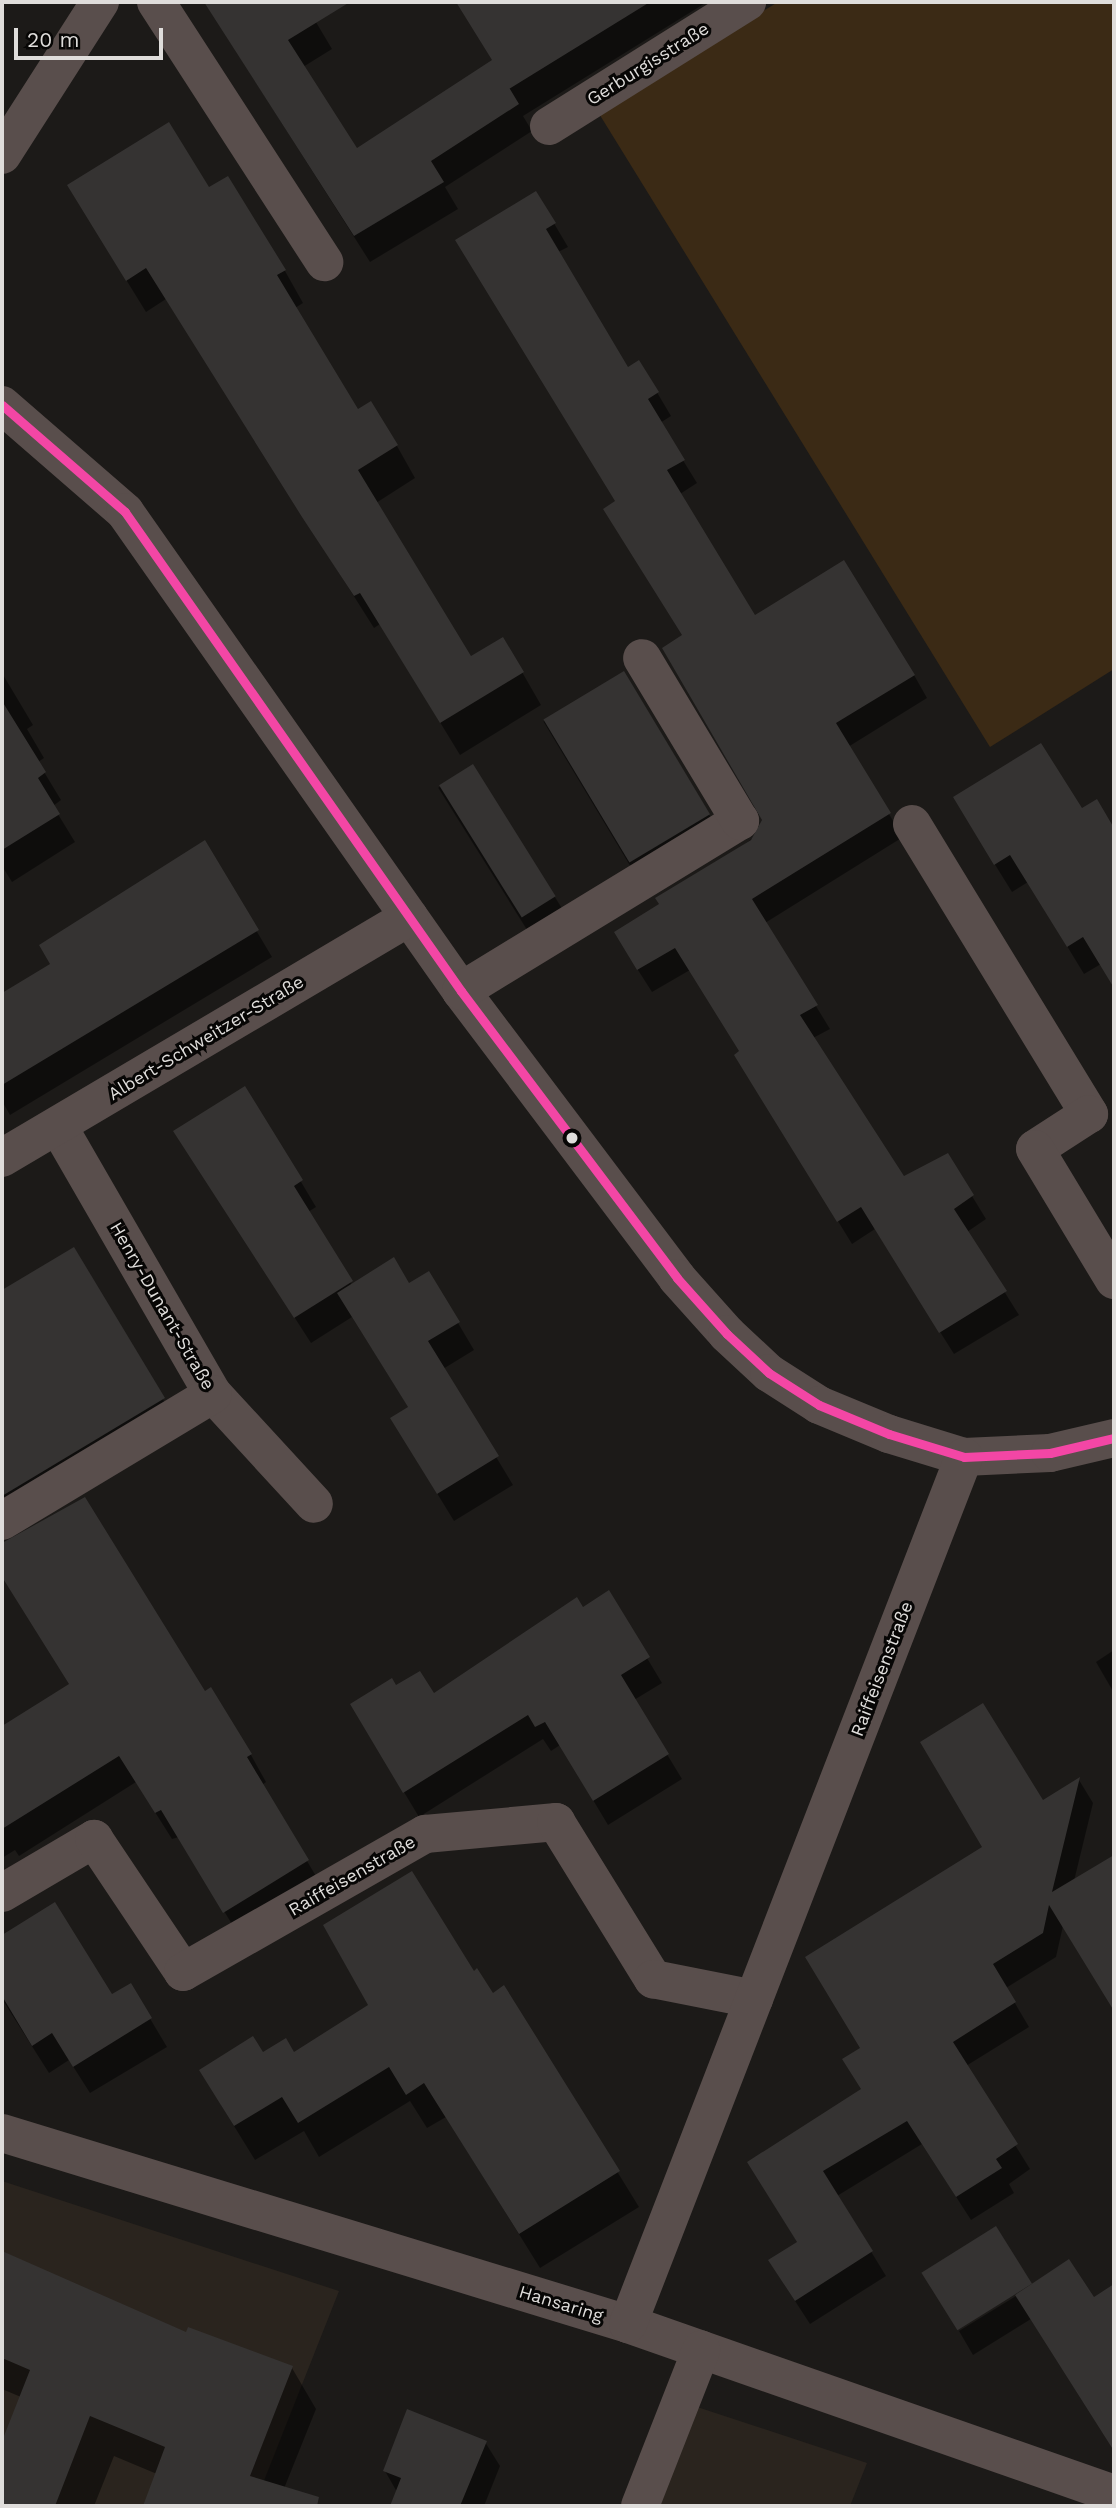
<!DOCTYPE html>
<meta charset="utf-8">
<style>
body{margin:0}
#map{position:relative;width:1116px;height:2508px;overflow:hidden;background:#1c1a18;font-family:"Work Sans",sans-serif}
div>[style]{position:absolute}
.built>*{inset:0;background:#2a241e}
.green>*{inset:0;background:#3b2a15}
.shadow>*{inset:0;background:#0007;transform-origin:0 0}
.building>*{inset:0;background:#353332;transform-origin:0 0}
.minor>*{height:38px;margin:-19px;padding:0 19px;transform-origin:19px;border-radius:19px;background:#594e4c}
.bus-1>*{height:9px;margin:-4.5px;padding:0 4.5px;transform-origin:4.5px;border-radius:4.5px;background:#f346a5}
.dots>*{width:19px;height:19px;translate:-50% -50%;box-sizing:border-box;border:4px solid #070605;border-radius:50%}
span{translate:-50% -50%;white-space:nowrap;text-align:center;line-height:1.15;-webkit-text-stroke:6px #070605;paint-order:stroke}
.street-label{font-size:18px;color:#dfdddb}
.frame{position:absolute;inset:0;border:4px solid #dfdddb;pointer-events:none}
.scale{position:absolute;left:14px;top:28px;width:149px;height:32px;box-sizing:border-box;border:4px solid #dfdddb;border-top:0;padding-left:9px;font-size:21px;line-height:24px;white-space:nowrap;color:#dfdddb;-webkit-text-stroke:5px #070605;paint-order:stroke}
</style>
<div id="map">
<div class="built">
<div style="clip-path:polygon(2px 2181px,339px 2291px,254px 2506px,2px 2506px)"></div>
<div style="clip-path:polygon(679px 2401px,867px 2463px,850px 2506px,637px 2506px)"></div>
</div>
<div class="green">
<div style="clip-path:polygon(778px 2px,1114px 2px,1114px 669px,990px 747px,598px 112px)"></div>
</div>
<div class="shadow">
<div style="clip-path:polygon(205px 2px,304px 2px,332px 49px,303px 67px,357px 150px,493px 61px,458px 2px,707px 2px,523px 116px,532px 131px,445px 187px,458px 209px,370px 262px)"></div>
<div style="clip-path:polygon(208px 190px,285px 271px,303px 303px,295px 308px,357px 412px,397px 446px,415px 478px,376px 503px,471px 658px,522px 672px,541px 705px,460px 755px,380px 624px,374px 628px,166px 299px,146px 312px,88px 218px)"></div>
<div style="clip-path:polygon(536px 193px,568px 247px,558px 252px,628px 369px,639px 362px,671px 416px,660px 423px,697px 483px,680px 494px,754px 617px,914px 675px,927px 698px,848px 747px,903px 837px,765px 923px,830px 1029px,813px 1038px,904px 1178px,972px 1196px,986px 1219px,967px 1232px,1019px 1315px,954px 1354px,875px 1229px,852px 1244px,750px 1078px,741px 1052px,690px 970px,652px 992px,629px 956px,661px 905px,768px 827px,684px 636px,617px 502px)"></div>
<div style="clip-path:polygon(2px 673px,33px 725px,27px 729px,44px 758px,38px 762px,61px 800px,53px 806px,75px 842px,12px 882px,2px 866px)"></div>
<div style="left:624px;top:673px;width:180px;height:94px;rotate:59deg"></div>
<div style="left:473px;top:766px;width:171px;height:41px;rotate:58deg"></div>
<div style="clip-path:polygon(1096px 801px,1114px 831px,1114px 986px,1101px 964px,1084px 974px,1028px 882px,1012px 892px,971px 826px,1081px 810px)"></div>
<div style="clip-path:polygon(204px 843px,272px 957px,10px 1115px,2px 1101px,2px 995px,52px 964px)"></div>
<div style="clip-path:polygon(245px 1088px,316px 1207px,308px 1212px,352px 1285px,409px 1285px,458px 1323px,474px 1350px,443px 1369px,513px 1485px,454px 1521px,408px 1446px,409px 1408px,352px 1317px,311px 1343px,191px 1157px)"></div>
<div style="clip-path:polygon(73px 1250px,179px 1426px,2px 1535px,2px 1292px)"></div>
<div style="clip-path:polygon(2px 1542px,13px 1542px,205px 1693px,251px 1755px,266px 1782px,262px 1785px,323px 1888px,241px 1939px,179px 1837px,172px 1839px,136px 1782px,19px 1856px,15px 1850px,2px 1858px,2px 1729px,71px 1685px,2px 1576px)"></div>
<div style="clip-path:polygon(608px 1593px,662px 1683px,634px 1700px,682px 1779px,608px 1825px,560px 1745px,551px 1751px,543px 1739px,419px 1817px,366px 1729px,395px 1687px,433px 1696px)"></div>
<div style="clip-path:polygon(1114px 1650px,1114px 1693px,1096px 1662px)"></div>
<div style="clip-path:polygon(1079px 1780px,1093px 1803px,1074px 1881px,1114px 1857px,1114px 2005px,1063px 1926px,1056px 1957px,1006px 1988px,1029px 2027px,966px 2066px,1030px 2169px,1009px 2184px,1014px 2193px,971px 2220px,922px 2144px,837px 2196px,886px 2276px,810px 2324px,784px 2284px,798px 2243px,763px 2186px,863px 2090px,862px 2049px,985px 1848px)"></div>
<div style="clip-path:polygon(55px 1904px,112px 1997px,130px 1985px,167px 2047px,90px 2093px,69px 2060px,49px 2073px,2px 1999px,2px 1937px)"></div>
<div style="clip-path:polygon(504px 1988px,639px 2207px,540px 2268px,446px 2117px,427px 2128px,410px 2101px,319px 2157px,304px 2131px,255px 2160px,221px 2105px,262px 2054px,294px 2054px,492px 1996px)"></div>
<div style="clip-path:polygon(2px 2253px,187px 2334px,292px 2368px,316px 2409px,277px 2506px,144px 2506px,157px 2474px,114px 2456px,94px 2506px,2px 2506px,2px 2446px,21px 2397px,2px 2389px)"></div>
<div style="clip-path:polygon(1034px 2285px,1093px 2300px,1111px 2288px,1114px 2293px,1112px 2446px,1031px 2319px,973px 2355px,959px 2331px)"></div>
<div style="clip-path:polygon(485px 2442px,500px 2466px,484px 2506px,392px 2506px,397px 2492px,385px 2471px)"></div>
</div>
<div class="building">
<div style="clip-path:polygon(204px 2px,350px 2px,288px 40px,357px 148px,492px 60px,456px 2px,650px 2px,509px 89px,499px 71px,519px 104px,431px 161px,444px 182px,354px 236px)"></div>
<div style="clip-path:polygon(169px 122px,209px 187px,228px 176px,286px 270px,277px 275px,358px 409px,371px 401px,398px 445px,358px 470px,471px 656px,503px 637px,524px 672px,440px 723px,360px 593px,354px 596px,302px 517px,146px 268px,126px 281px,67px 185px)"></div>
<div style="clip-path:polygon(536px 191px,556px 223px,546px 229px,628px 367px,639px 360px,659px 392px,648px 399px,685px 460px,667px 470px,755px 615px,844px 560px,915px 675px,836px 723px,891px 813px,752px 899px,818px 1005px,800px 1015px,904px 1176px,948px 1153px,974px 1195px,954px 1209px,1007px 1291px,939px 1333px,861px 1207px,837px 1222px,734px 1055px,739px 1051px,675px 948px,637px 970px,614px 932px,659px 904px,655px 898px,751px 840px,762px 820px,662px 648px,682px 635px,603px 509px,615px 501px,455px 240px)"></div>
<div style="left:624px;top:671px;width:167px;height:94px;rotate:59deg"></div>
<div style="clip-path:polygon(2px 701px,46px 772px,38px 778px,60px 814px,2px 850px)"></div>
<div style="clip-path:polygon(1041px 743px,1082px 808px,1097px 799px,1114px 828px,1114px 988px,1083px 937px,1067px 947px,1010px 855px,994px 865px,953px 797px)"></div>
<div style="left:473px;top:764px;width:156px;height:40px;rotate:58deg"></div>
<div style="clip-path:polygon(205px 840px,259px 930px,2px 1085px,2px 993px,50px 964px,39px 945px)"></div>
<div style="clip-path:polygon(245px 1086px,303px 1180px,294px 1186px,353px 1281px,294px 1318px,173px 1131px)"></div>
<div style="clip-path:polygon(74px 1247px,165px 1398px,2px 1496px,2px 1290px)"></div>
<div style="clip-path:polygon(394px 1257px,409px 1283px,429px 1271px,460px 1322px,428px 1341px,499px 1456px,437px 1494px,390px 1418px,408px 1407px,337px 1293px)"></div>
<div style="clip-path:polygon(85px 1497px,205px 1691px,211px 1687px,252px 1754px,247px 1757px,309px 1860px,223px 1913px,161px 1810px,155px 1813px,119px 1756px,2px 1829px,2px 1726px,69px 1684px,2px 1577px,2px 1543px)"></div>
<div style="clip-path:polygon(609px 1590px,650px 1657px,621px 1675px,669px 1754px,593px 1801px,545px 1722px,535px 1727px,528px 1715px,403px 1793px,350px 1704px,392px 1678px,396px 1685px,420px 1671px,434px 1693px,577px 1597px,583px 1607px)"></div>
<div style="clip-path:polygon(983px 1703px,1043px 1800px,1080px 1777px,1052px 1892px,1114px 1855px,1114px 2011px,1049px 1905px,1043px 1933px,993px 1964px,1016px 2002px,953px 2042px,1018px 2144px,996px 2159px,1002px 2168px,956px 2197px,907px 2121px,823px 2171px,873px 2251px,795px 2301px,768px 2260px,797px 2242px,747px 2162px,861px 2089px,842px 2059px,860px 2048px,805px 1957px,982px 1847px,920px 1742px)"></div>
<div style="clip-path:polygon(412px 1871px,474px 1971px,477px 1968px,493px 1993px,504px 1985px,620px 2171px,519px 2234px,424px 2083px,406px 2095px,389px 2067px,298px 2123px,282px 2097px,234px 2126px,199px 2070px,253px 2036px,263px 2052px,286px 2038px,294px 2052px,368px 2005px,323px 1925px)"></div>
<div style="clip-path:polygon(55px 1902px,112px 1994px,131px 1983px,152px 2018px,73px 2067px,52px 2033px,32px 2046px,2px 1996px,2px 1935px)"></div>
<div style="left:996px;top:2226px;width:68px;height:88px;rotate:58deg"></div>
<div style="clip-path:polygon(2px 2251px,186px 2332px,188px 2327px,293px 2366px,250px 2476px,319px 2497px,317px 2506px,143px 2506px,165px 2447px,90px 2416px,55px 2506px,2px 2506px,2px 2441px,30px 2370px,2px 2358px)"></div>
<div style="clip-path:polygon(1069px 2259px,1094px 2297px,1114px 2284px,1114px 2451px,1015px 2295px)"></div>
<div style="clip-path:polygon(407px 2409px,487px 2441px,460px 2506px,390px 2506px,401px 2478px,383px 2471px)"></div>
</div>
<div class="minor">
<div style="left:156px;top:2px;width:310px;rotate:57.1deg"></div>
<div style="left:549px;top:126px;width:234px;rotate:-32.1deg"></div>
<div style="left:2px;top:155px;width:182px;rotate:-57.4deg"></div>
<div style="left:2px;top:405px;width:163px;rotate:41deg"></div>
<div style="left:125px;top:512px;width:585px;rotate:54.95deg"></div>
<div style="left:461px;top:991px;width:359px;rotate:53deg"></div>
<div style="left:677px;top:1278px;width:75px;rotate:48.2deg"></div>
<div style="left:727px;top:1334px;width:57px;rotate:42.9deg"></div>
<div style="left:769px;top:1373px;width:59px;rotate:32.6deg"></div>
<div style="left:819px;top:1405px;width:76px;rotate:22.5deg"></div>
<div style="left:889px;top:1434px;width:78px;rotate:17deg"></div>
<div style="left:964px;top:1457px;width:86px;rotate:-2.7deg"></div>
<div style="left:1050px;top:1453px;width:66px;rotate:-13.2deg"></div>
<div style="left:912px;top:824px;width:340px;rotate:58.6deg"></div>
<div style="left:1089px;top:1114px;width:64px;rotate:147.1deg"></div>
<div style="left:1035px;top:1149px;width:153px;rotate:58.9deg"></div>
<div style="left:461px;top:991px;width:327px;rotate:-31.4deg"></div>
<div style="left:740px;top:821px;width:190px;rotate:-121deg"></div>
<div style="left:58px;top:1126px;width:310px;rotate:60deg"></div>
<div style="left:213px;top:1394px;width:149px;rotate:47.4deg"></div>
<div style="left:2px;top:1158px;width:473px;rotate:-30.6deg"></div>
<div style="left:2px;top:1521px;width:246px;rotate:-31deg"></div>
<div style="left:2px;top:1893px;width:107px;rotate:-30.4deg"></div>
<div style="left:94px;top:1839px;width:160px;rotate:56.2deg"></div>
<div style="left:183px;top:1972px;width:279px;rotate:-29.7deg"></div>
<div style="left:425px;top:1834px;width:132px;rotate:-5.2deg"></div>
<div style="left:556px;top:1822px;width:185px;rotate:58.3deg"></div>
<div style="left:653px;top:1979px;width:103px;rotate:11.2deg"></div>
<div style="left:2px;top:2133px;width:654px;rotate:16.97deg"></div>
<div style="left:628px;top:2324px;width:515px;rotate:19.28deg"></div>
<div style="left:628px;top:2324px;width:930px;rotate:-68.82deg"></div>
<div style="left:640px;top:2506px;width:168px;rotate:-68.6deg"></div>
</div>
<div class="bus-1">
<div style="left:2px;top:405px;width:163px;rotate:41deg"></div>
<div style="left:125px;top:512px;width:585px;rotate:54.95deg"></div>
<div style="left:461px;top:991px;width:359px;rotate:53deg"></div>
<div style="left:677px;top:1278px;width:75px;rotate:48.2deg"></div>
<div style="left:727px;top:1334px;width:57px;rotate:42.9deg"></div>
<div style="left:769px;top:1373px;width:59px;rotate:32.6deg"></div>
<div style="left:819px;top:1405px;width:76px;rotate:22.5deg"></div>
<div style="left:889px;top:1434px;width:78px;rotate:17deg"></div>
<div style="left:964px;top:1457px;width:86px;rotate:-2.7deg"></div>
<div style="left:1050px;top:1453px;width:66px;rotate:-13.2deg"></div>
</div>
<div class="dots">
<div style="left:572px;top:1138px;background:#dfdddb"></div>
</div>
<div class="street-label">
<span style="left:648px;top:64px;rotate:-32deg">Gerburgisstraße</span>
<span style="left:206px;top:1038px;rotate:-31deg">Albert-Schweitzer-Straße</span>
<span style="left:162px;top:1306px;rotate:60deg">Henry-Dunant-Straße</span>
<span style="left:882px;top:1669px;rotate:-69deg">Raiffeisenstraße</span>
<span style="left:352px;top:1876px;rotate:-30deg">Raiffeisenstraße</span>
<span style="left:561px;top:2304px;rotate:17deg">Hansaring</span>
</div>
<div class="frame"></div>
<div class="scale">20 m</div>
</div>
